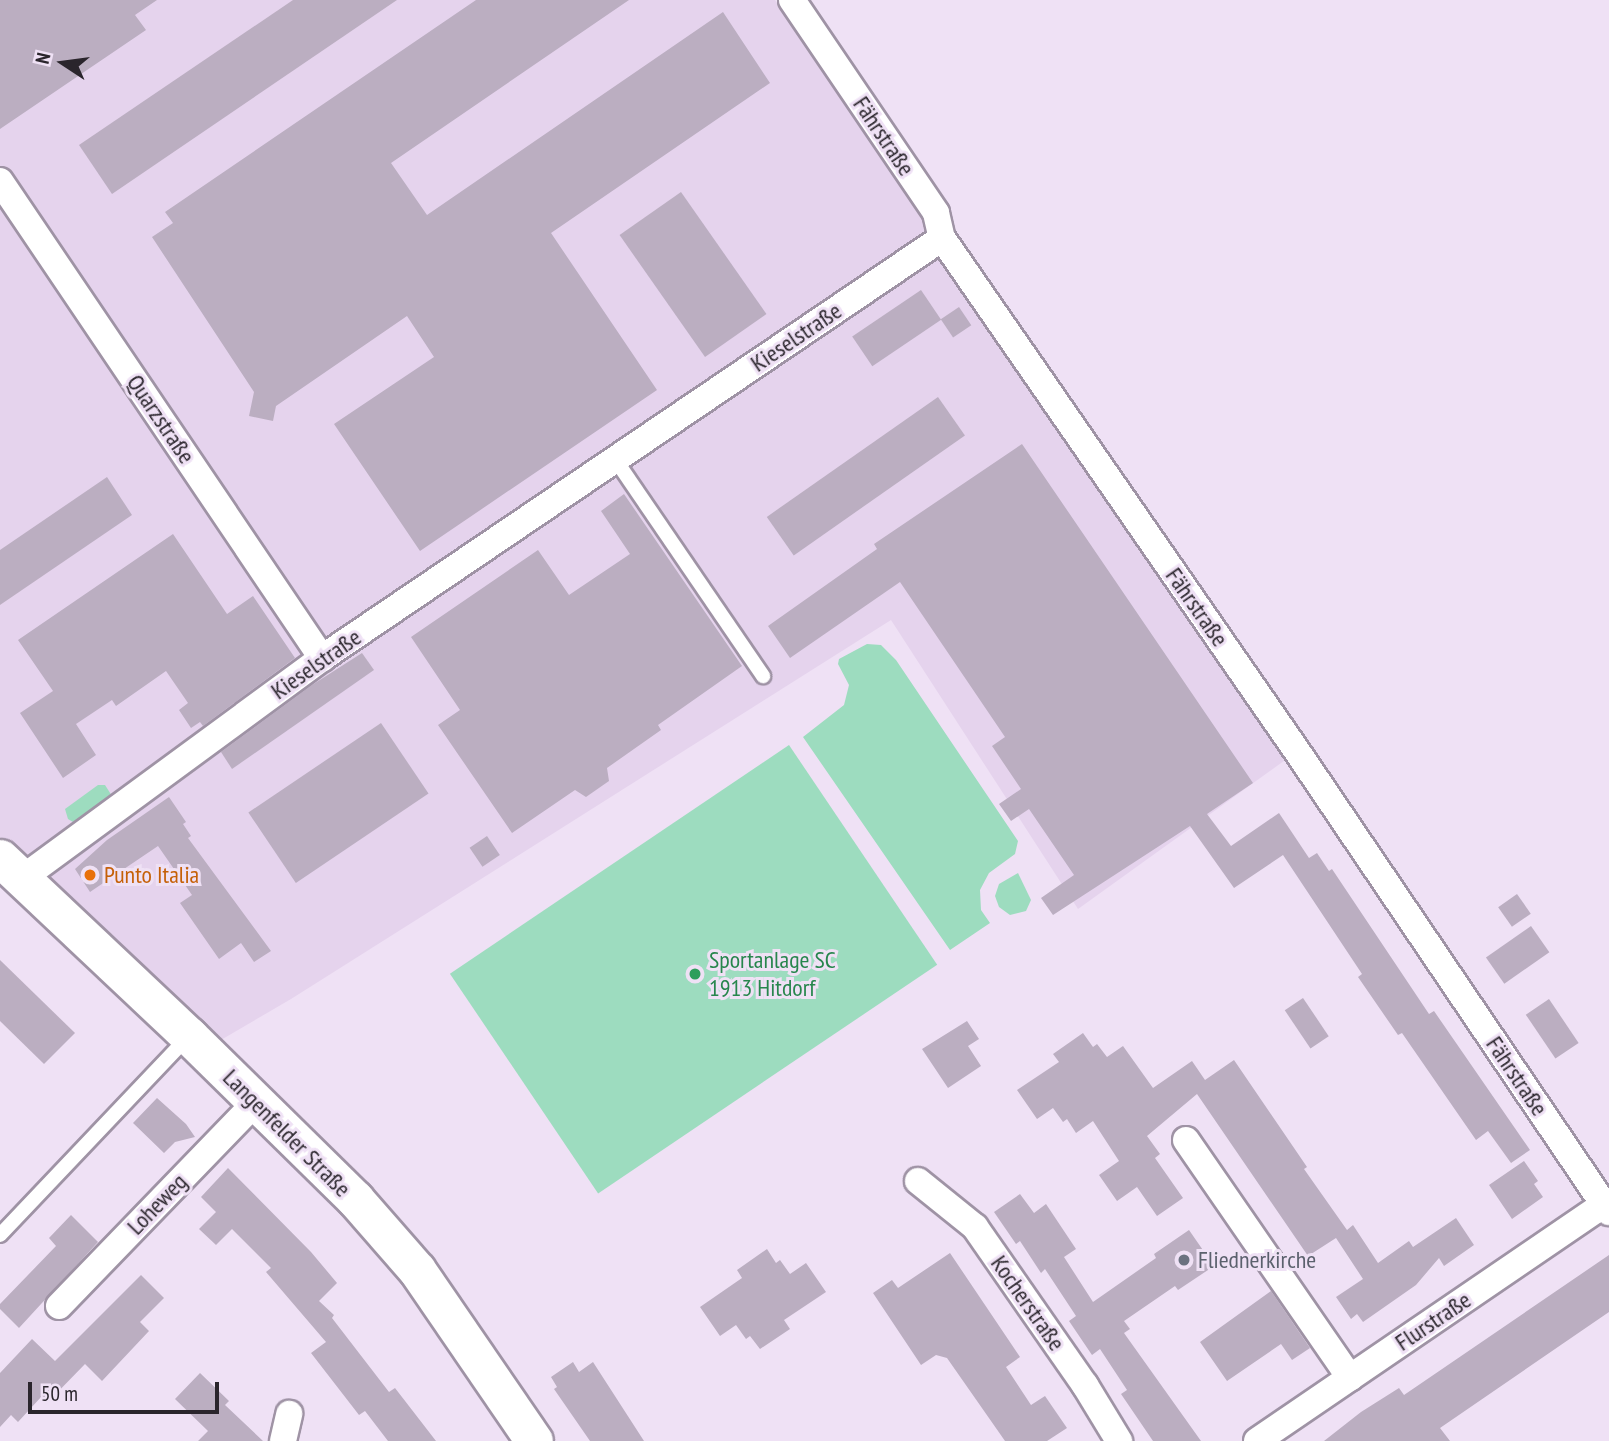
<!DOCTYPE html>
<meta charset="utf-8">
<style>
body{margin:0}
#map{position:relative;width:1609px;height:1441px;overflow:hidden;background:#efe1f5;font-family:"PT Sans Narrow",sans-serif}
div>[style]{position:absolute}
.built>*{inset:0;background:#e5d3ed}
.green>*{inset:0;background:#9ddcbf;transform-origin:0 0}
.building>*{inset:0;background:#bbaec1;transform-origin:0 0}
.roads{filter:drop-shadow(2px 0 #9f93a5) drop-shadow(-2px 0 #9f93a5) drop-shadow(0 2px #9f93a5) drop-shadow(0 -2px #9f93a5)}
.lane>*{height:14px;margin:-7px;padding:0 7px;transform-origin:7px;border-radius:7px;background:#fff}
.street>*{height:26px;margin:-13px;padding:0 13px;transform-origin:13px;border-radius:13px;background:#fff}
.secondary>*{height:37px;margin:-18.5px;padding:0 18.5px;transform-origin:18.5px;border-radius:18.5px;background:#fff}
.dots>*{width:19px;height:19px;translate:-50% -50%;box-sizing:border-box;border:4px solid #efe1f5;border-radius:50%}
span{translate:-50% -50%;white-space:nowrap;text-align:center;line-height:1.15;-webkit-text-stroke:6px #efe1f5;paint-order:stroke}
.street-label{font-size:24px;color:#2a252c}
.food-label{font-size:24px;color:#c56008}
.left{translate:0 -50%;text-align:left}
.leisure-label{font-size:24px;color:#27864d}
.worship-label{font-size:24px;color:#5b616d}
.north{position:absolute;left:28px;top:28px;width:70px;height:70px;-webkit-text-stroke:5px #efe1f5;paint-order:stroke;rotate:283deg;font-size:19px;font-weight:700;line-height:28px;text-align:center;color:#2a252c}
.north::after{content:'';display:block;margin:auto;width:24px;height:32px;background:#2a252c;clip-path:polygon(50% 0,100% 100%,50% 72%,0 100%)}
.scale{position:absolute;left:28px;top:1382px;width:191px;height:32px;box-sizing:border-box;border:4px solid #2a252c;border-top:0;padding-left:9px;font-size:21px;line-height:24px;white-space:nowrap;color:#2a252c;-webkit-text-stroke:5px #efe1f5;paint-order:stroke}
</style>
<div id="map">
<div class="built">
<div style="clip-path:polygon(0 0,775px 0,1288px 758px,1078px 909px,891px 620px,291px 999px,214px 1044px,31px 858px,0 837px)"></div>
</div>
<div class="green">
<div style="clip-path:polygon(867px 644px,881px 645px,896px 660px,1018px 841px,1015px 854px,989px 873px,980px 890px,981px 910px,990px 923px,950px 950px,803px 737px,844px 705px,849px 685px,838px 664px,839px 659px)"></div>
<div style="left:789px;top:745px;width:265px;height:409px;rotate:56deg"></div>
<div style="clip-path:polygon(98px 785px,105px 785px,112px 796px,73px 822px,68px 819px,65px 809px)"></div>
<div style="clip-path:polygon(1018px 873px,1031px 900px,1026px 911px,1010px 915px,999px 907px,995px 896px,999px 884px)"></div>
</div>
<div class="building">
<div style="clip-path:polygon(0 0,157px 0,135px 15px,146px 30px,0 129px)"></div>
<div style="clip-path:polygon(293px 0,397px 0,112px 194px,79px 145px)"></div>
<div style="clip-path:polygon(476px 0,629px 0,391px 163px,427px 215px,723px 12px,770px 83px,551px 233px,657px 390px,420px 551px,334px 424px,434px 357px,407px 316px,276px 406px,273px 421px,249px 416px,254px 392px,152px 237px,173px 223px,165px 212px)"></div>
<div style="left:681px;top:192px;width:149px;height:75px;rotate:55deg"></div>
<div style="left:921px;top:290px;width:36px;height:83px;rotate:56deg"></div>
<div style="left:959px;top:307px;width:22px;height:22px;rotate:56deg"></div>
<div style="left:938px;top:397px;width:47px;height:209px;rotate:55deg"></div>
<div style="clip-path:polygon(1022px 444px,1253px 783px,1207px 814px,1231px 846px,1279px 813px,1309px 858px,1317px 853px,1329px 871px,1332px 869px,1429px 1014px,1434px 1011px,1530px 1150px,1511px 1163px,1488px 1131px,1476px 1140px,1402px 1033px,1398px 1035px,1358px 977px,1362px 974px,1283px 855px,1234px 888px,1190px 826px,1053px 915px,1041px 898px,1074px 875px,1029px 809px,1011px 821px,999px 804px,1021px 789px,992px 746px,1005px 737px,900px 582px,790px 658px,768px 626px,877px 549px,874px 544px)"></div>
<div style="clip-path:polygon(107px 477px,132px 515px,0 605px,0 550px)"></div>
<div style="clip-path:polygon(624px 494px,742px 666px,658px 725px,661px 730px,607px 768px,609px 781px,586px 797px,575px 790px,512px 833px,438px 725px,460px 710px,411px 637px,538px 550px,569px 595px,630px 554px,601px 511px)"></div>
<div style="clip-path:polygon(173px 534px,227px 614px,253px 596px,295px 658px,203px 726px,200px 722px,191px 728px,179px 710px,188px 703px,166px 671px,116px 706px,112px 700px,76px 724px,96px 755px,63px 778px,20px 713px,53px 691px,18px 640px)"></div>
<div style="clip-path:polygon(362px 653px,374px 670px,232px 769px,221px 752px,312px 685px)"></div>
<div style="left:381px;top:723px;width:85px;height:160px;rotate:56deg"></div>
<div style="clip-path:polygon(169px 797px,186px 822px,183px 824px,191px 836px,188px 838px,271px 951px,254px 962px,241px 943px,219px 959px,180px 903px,192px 895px,158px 846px,90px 892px,75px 869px,107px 840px)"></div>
<div style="left:487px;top:836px;width:23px;height:21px;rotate:56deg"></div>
<div style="left:1517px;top:894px;width:24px;height:23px;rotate:55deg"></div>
<div style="left:1531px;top:926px;width:32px;height:55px;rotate:55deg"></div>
<div style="clip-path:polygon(0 960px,75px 1033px,44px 1064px,0 1021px)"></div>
<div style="left:1303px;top:998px;width:46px;height:22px;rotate:56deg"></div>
<div style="left:1549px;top:999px;width:53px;height:28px;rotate:56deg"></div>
<div style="clip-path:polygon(967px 1021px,979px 1039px,968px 1046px,981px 1066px,948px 1088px,922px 1049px)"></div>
<div style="clip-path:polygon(1083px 1033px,1093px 1047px,1097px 1044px,1107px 1057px,1123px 1046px,1153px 1088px,1192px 1061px,1205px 1080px,1234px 1060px,1307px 1167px,1304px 1169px,1347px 1230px,1353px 1225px,1378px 1263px,1409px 1241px,1413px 1247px,1456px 1218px,1474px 1245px,1444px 1266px,1439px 1258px,1416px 1285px,1363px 1322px,1357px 1314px,1351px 1319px,1336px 1297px,1363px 1279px,1336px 1238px,1308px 1256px,1197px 1094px,1147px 1136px,1160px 1154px,1155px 1158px,1183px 1198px,1157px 1216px,1137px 1187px,1117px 1201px,1099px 1175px,1119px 1161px,1093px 1121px,1076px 1133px,1067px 1119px,1063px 1122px,1053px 1108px,1037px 1119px,1017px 1090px,1059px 1062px,1053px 1054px)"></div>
<div style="clip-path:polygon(157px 1098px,186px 1124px,195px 1137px,175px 1142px,164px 1153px,133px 1123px)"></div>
<div style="clip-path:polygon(1524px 1161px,1538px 1181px,1534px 1184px,1543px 1197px,1512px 1219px,1489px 1185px)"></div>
<div style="clip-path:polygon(228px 1168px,311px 1252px,337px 1283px,319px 1301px,334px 1315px,332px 1318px,389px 1392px,395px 1388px,436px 1441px,388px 1441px,365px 1411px,359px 1415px,311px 1353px,326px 1342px,266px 1272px,271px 1268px,232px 1229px,216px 1245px,199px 1229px,216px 1212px,201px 1197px)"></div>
<div style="clip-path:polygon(1020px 1194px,1034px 1213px,1046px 1204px,1076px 1249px,1064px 1257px,1093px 1302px,1156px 1258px,1154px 1254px,1189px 1230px,1214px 1266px,1178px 1290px,1175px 1286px,1124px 1321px,1130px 1329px,1124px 1333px,1201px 1441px,1153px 1441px,1121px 1394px,1127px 1390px,1100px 1349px,1092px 1355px,1069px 1321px,1076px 1316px,1045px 1269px,1041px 1273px,1020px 1241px,1016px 1244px,994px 1212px)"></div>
<div style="clip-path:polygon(71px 1215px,98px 1242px,19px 1328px,0 1309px,0 1304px,56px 1246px,49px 1238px)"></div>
<div style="clip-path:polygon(767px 1249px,776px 1263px,780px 1260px,790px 1274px,806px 1263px,826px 1292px,784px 1320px,790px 1329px,760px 1349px,750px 1336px,746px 1339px,736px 1325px,720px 1336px,700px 1307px,742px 1278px,737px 1270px)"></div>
<div style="clip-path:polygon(950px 1253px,1020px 1357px,1006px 1367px,1031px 1405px,1045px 1396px,1067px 1428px,1047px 1441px,1005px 1441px,947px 1358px,936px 1355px,921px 1365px,873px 1293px,892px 1280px,898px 1288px)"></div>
<div style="clip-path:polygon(1609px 1255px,1609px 1312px,1440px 1428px,1450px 1441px,1324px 1441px,1361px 1412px,1399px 1388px,1404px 1395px)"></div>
<div style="clip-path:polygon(141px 1275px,164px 1298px,140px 1322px,149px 1331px,102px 1381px,85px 1364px,48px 1402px,42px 1396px,18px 1422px,11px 1415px,0 1427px,0 1373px,32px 1339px,55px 1361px)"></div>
<div style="clip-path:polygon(1271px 1291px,1310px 1348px,1292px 1360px,1281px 1344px,1227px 1381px,1200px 1342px)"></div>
<div style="clip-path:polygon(573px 1362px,579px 1372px,593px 1362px,644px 1441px,590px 1441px,554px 1389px,557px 1387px,551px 1377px)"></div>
<div style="clip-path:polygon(200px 1373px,229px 1401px,225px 1405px,263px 1441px,198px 1441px,208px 1431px,175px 1399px)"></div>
</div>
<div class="roads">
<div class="lane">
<div style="left:615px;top:459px;width:263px;rotate:55.7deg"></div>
<div style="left:0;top:1235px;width:274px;rotate:-46.5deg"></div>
</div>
<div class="street">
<div style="left:792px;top:0;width:257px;rotate:55.9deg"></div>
<div style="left:936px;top:213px;width:26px;rotate:77deg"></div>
<div style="left:942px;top:238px;width:635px;rotate:55.33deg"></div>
<div style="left:1303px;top:760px;width:546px;rotate:55.9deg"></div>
<div style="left:0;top:181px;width:576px;rotate:55.98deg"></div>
<div style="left:24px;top:877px;width:370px;rotate:-36.3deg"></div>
<div style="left:322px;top:658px;width:749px;rotate:-34.11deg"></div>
<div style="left:1186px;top:1140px;width:289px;rotate:55.4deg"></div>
<div style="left:918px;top:1181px;width:73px;rotate:38.9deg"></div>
<div style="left:975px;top:1227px;width:193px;rotate:55.2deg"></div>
<div style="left:1085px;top:1385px;width:66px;rotate:58.7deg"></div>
<div style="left:59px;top:1306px;width:284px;rotate:-46deg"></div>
<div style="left:283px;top:1441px;width:28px;rotate:-77deg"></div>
<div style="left:1257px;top:1441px;width:426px;rotate:-34.3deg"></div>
</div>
<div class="secondary">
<div style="left:0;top:858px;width:260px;rotate:43.3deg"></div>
<div style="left:189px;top:1036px;width:233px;rotate:44.5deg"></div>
<div style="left:355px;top:1199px;width:94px;rotate:48.9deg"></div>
<div style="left:417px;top:1270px;width:207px;rotate:55.6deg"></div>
</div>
</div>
<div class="dots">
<div style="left:90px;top:875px;background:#e8710a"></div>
<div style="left:695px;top:974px;background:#2e9e5b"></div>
<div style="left:1184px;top:1260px;background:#6b7280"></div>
</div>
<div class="street-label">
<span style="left:884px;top:136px;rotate:56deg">Fährstraße</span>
<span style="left:796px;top:337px;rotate:-34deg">Kieselstraße</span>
<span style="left:161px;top:419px;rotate:56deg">Quarzstraße</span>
<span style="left:1197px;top:607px;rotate:55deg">Fährstraße</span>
<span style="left:316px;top:664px;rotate:-35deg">Kieselstraße</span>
<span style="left:1517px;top:1076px;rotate:56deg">Fährstraße</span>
<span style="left:287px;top:1133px;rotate:45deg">Langenfelder Straße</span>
<span style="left:157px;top:1204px;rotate:-46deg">Loheweg</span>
<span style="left:1028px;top:1303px;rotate:55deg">Kocherstraße</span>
<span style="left:1433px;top:1321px;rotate:-34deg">Flurstraße</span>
</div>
<div class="food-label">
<span class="left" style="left:104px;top:875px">Punto Italia</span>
</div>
<div class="leisure-label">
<span class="left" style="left:709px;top:974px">Sportanlage SC<br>1913 Hitdorf</span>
</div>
<div class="worship-label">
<span class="left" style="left:1198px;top:1260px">Fliednerkirche</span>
</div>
<div class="north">N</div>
<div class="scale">50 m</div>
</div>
